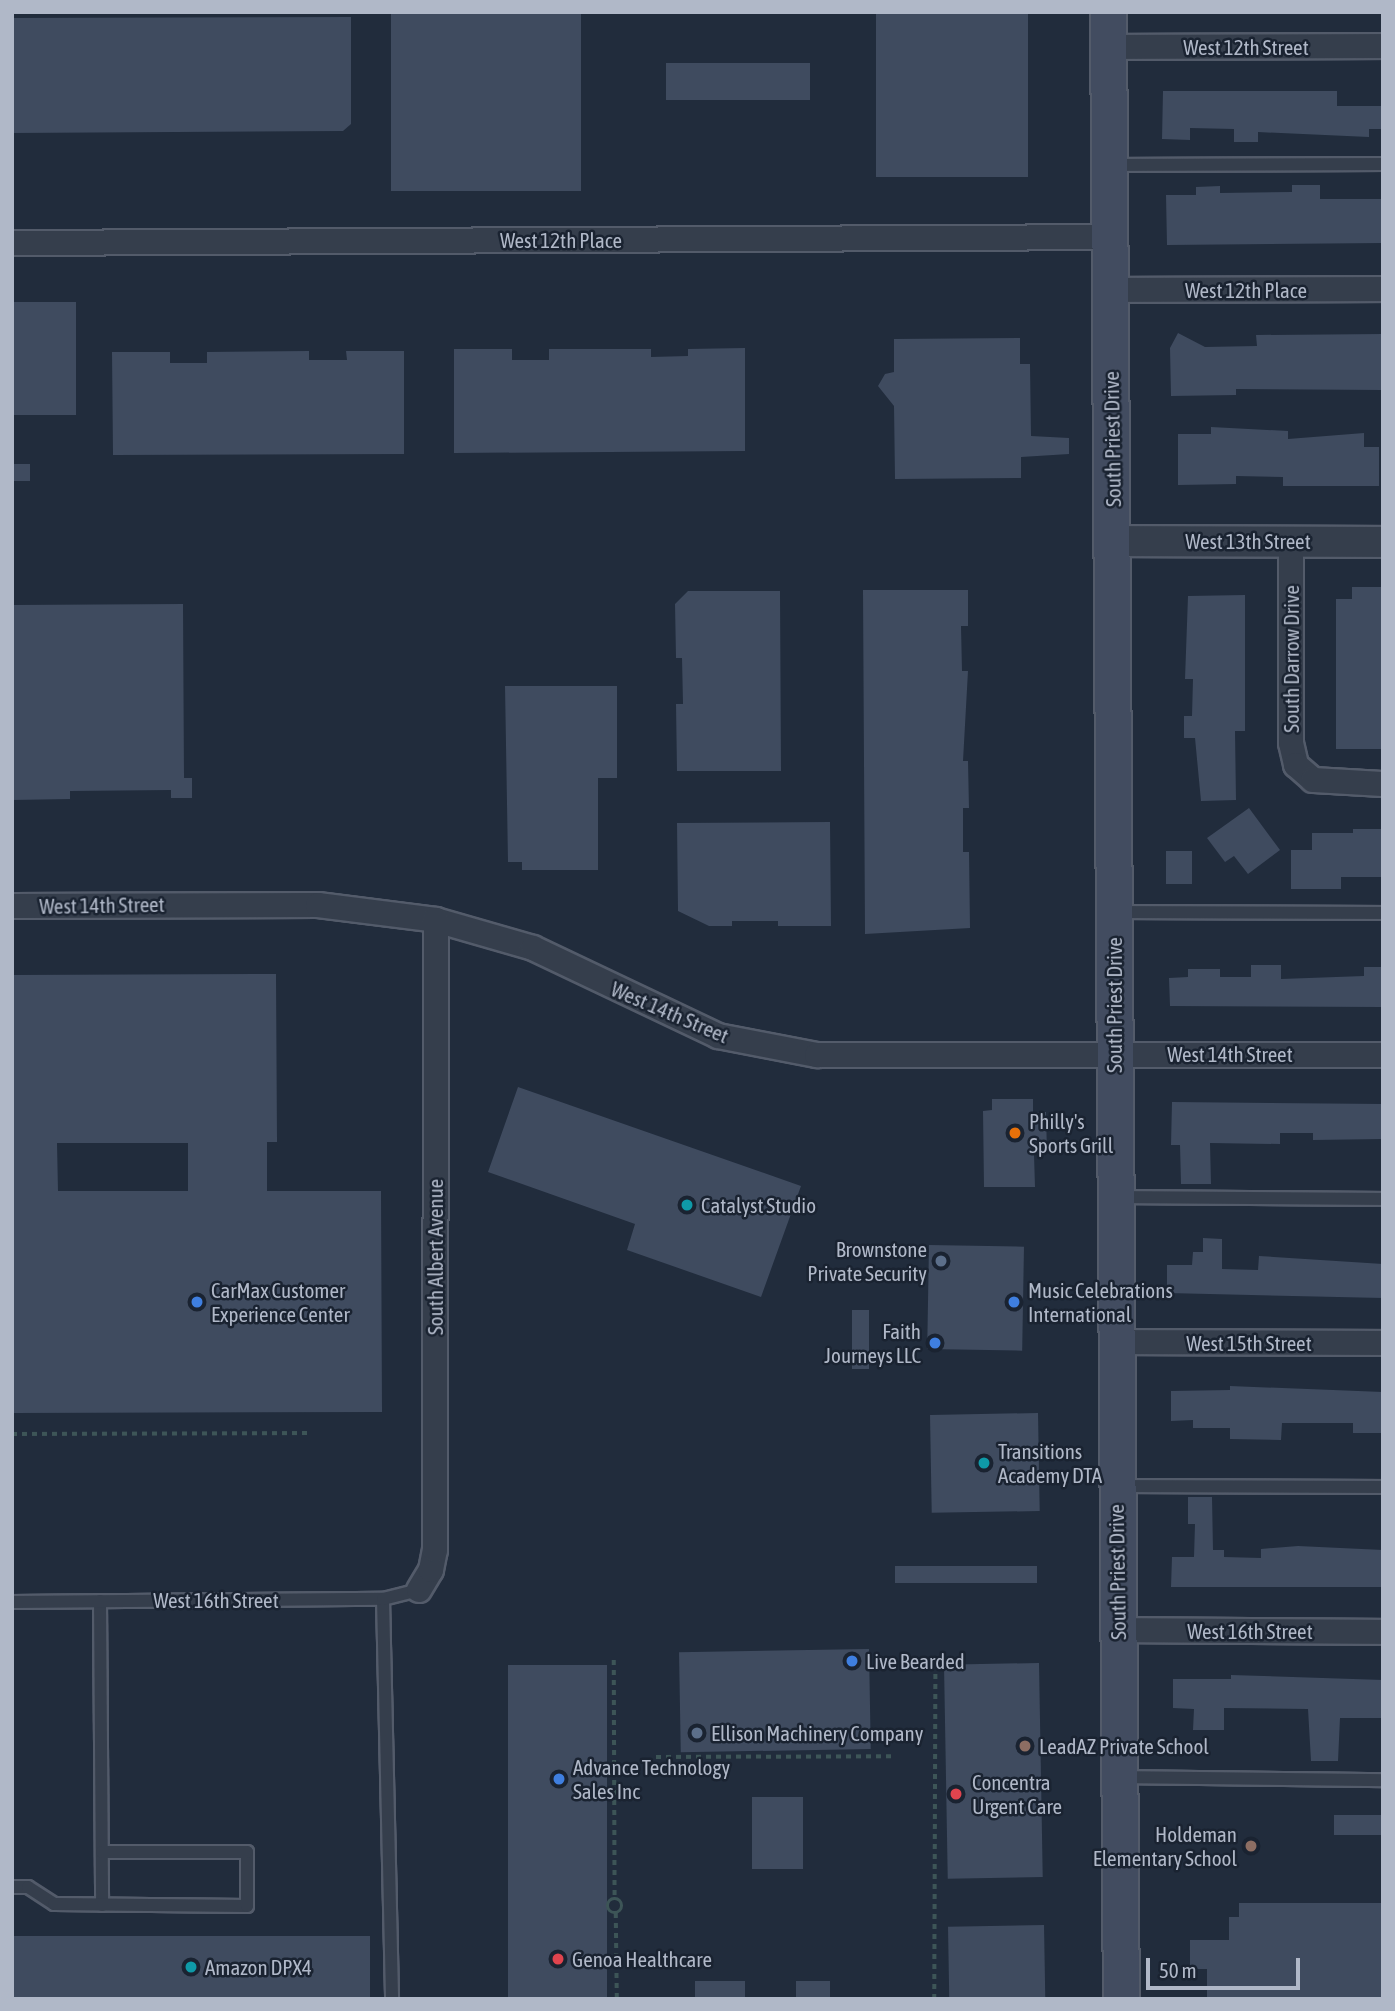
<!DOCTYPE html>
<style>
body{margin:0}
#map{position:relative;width:1395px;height:2011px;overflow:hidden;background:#212c3c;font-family:"Asap Condensed",sans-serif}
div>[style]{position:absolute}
.building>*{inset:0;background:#3f4b5f;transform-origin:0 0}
.path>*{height:3.5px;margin-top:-1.75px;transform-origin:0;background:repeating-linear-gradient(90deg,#3d5557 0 5px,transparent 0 10px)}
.path>.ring{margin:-1.75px;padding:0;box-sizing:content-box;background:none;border:3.5px solid #3d5557;border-radius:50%}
.roads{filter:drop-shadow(2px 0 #535b6a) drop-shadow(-2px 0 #535b6a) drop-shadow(0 2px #535b6a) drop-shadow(0 -2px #535b6a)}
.service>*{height:12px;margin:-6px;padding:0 6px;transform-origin:6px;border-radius:6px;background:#353e4c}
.minor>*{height:24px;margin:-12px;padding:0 12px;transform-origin:12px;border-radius:12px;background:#353e4c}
.tertiary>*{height:30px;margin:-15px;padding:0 15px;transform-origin:15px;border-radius:15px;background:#353e4c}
.secondary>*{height:35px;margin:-17.5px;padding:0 17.5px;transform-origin:17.5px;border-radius:17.5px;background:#424c60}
.dots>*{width:19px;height:19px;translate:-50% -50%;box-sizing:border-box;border:4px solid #1a2331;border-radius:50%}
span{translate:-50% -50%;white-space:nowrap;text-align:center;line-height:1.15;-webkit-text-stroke:5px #1a2331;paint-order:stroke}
.street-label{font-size:21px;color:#b0b8c8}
.poi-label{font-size:21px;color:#b0b8c8}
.left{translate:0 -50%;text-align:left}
.right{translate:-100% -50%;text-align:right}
.frame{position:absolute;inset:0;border:14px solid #b0b8c8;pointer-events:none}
.scale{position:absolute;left:1146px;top:1958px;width:154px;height:32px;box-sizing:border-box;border:4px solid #b0b8c8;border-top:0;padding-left:9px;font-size:21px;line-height:24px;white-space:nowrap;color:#b0b8c8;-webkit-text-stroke:5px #1a2331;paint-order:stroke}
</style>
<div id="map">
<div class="building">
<div style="left:391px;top:12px;width:190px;height:179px"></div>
<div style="left:876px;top:12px;width:152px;height:165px"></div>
<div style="clip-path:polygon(351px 17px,351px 124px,343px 131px,12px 133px,12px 18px)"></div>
<div style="left:810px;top:63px;width:37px;height:144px;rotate:90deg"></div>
<div style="clip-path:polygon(1163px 91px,1337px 91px,1337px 106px,1383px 106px,1383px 129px,1369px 129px,1369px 137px,1258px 132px,1258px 142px,1234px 142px,1234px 129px,1190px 128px,1190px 140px,1162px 139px)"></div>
<div style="clip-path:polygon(1292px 185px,1320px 185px,1320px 199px,1383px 199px,1383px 243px,1167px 245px,1166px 195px,1196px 195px,1196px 187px,1220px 186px,1220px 193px,1292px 192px)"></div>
<div style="left:12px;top:302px;width:64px;height:113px"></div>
<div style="clip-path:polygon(1178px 333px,1205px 347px,1257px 346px,1256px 335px,1383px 334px,1383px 390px,1236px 389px,1236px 395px,1171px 396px,1170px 348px)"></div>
<div style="clip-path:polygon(1020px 338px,1020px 364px,1030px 364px,1031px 436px,1069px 438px,1069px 454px,1021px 457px,1021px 478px,895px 479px,894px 406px,878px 386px,885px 374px,894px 372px,894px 339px)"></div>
<div style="clip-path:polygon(745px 348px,745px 451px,454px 453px,454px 349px,512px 349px,512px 360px,549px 360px,549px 349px,651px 349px,651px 357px,688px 356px,688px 349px)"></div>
<div style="clip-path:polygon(309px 351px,309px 360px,347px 360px,346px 351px,404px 351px,404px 454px,113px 455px,112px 352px,170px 352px,170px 363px,207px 363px,207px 352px)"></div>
<div style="clip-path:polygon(1211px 427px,1288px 431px,1288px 439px,1364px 433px,1364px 447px,1379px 447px,1379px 486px,1283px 486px,1283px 477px,1236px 476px,1236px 484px,1178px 485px,1178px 434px,1211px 434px)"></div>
<div style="left:12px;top:464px;width:18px;height:17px"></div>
<div style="clip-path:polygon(1352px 587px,1383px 587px,1383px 749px,1336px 749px,1336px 599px,1352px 599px)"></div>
<div style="clip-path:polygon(863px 590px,968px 590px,968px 626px,961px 626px,962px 671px,968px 671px,963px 761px,968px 761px,969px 808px,963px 808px,963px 852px,969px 852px,970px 928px,865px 934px)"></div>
<div style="clip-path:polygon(688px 591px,780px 591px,781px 771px,677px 771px,676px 704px,683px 704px,682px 658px,676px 658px,675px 604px)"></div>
<div style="clip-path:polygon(1245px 595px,1245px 731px,1235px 731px,1236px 800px,1201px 801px,1195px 738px,1184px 738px,1184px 716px,1192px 716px,1193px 679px,1185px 679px,1188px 596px)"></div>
<div style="clip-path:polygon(183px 604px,184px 778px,192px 778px,192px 798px,171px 798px,171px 790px,70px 791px,70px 799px,12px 800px,12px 605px)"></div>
<div style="clip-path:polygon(505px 686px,617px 686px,617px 778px,598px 778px,598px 870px,522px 870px,522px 862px,508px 862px)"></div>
<div style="clip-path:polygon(1249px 808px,1280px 850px,1248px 874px,1234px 856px,1225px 862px,1207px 838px)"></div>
<div style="clip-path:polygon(830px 822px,831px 926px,778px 926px,778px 921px,732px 921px,732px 926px,709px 926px,678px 911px,677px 823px)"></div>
<div style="clip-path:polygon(1353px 829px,1383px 829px,1383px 877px,1341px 877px,1341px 889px,1291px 889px,1291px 850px,1312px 850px,1312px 833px,1353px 833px)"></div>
<div style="left:1166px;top:851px;width:26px;height:33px"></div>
<div style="clip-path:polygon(1251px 965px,1281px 965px,1281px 979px,1364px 976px,1364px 967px,1383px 967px,1383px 1007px,1170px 1006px,1169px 978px,1188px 977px,1188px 969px,1220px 969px,1220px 977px,1251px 977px)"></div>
<div style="clip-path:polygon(evenodd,276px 974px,277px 1142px,267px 1142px,267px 1191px,381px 1191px,382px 1412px,12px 1413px,12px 975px,276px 974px,57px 1143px,188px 1143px,188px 1191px,58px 1191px,57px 1143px)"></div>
<div style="clip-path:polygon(518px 1087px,801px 1186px,761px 1297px,627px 1250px,635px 1224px,488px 1172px)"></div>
<div style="clip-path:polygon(992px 1099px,1033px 1099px,1033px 1112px,1046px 1112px,1047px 1154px,1034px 1154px,1035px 1187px,984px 1187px,983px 1111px,992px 1110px)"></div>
<div style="clip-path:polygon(1172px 1102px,1383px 1104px,1383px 1139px,1313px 1140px,1313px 1133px,1280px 1133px,1280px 1144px,1210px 1143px,1211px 1184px,1181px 1184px,1180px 1145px,1171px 1145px)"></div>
<div style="clip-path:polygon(1203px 1238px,1222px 1239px,1222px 1269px,1258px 1270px,1259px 1256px,1383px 1264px,1383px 1298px,1167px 1293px,1167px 1265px,1192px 1265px,1193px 1252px,1203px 1252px)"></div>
<div style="left:929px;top:1245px;width:95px;height:104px;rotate:1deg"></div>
<div style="left:852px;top:1310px;width:17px;height:59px"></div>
<div style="clip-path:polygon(1230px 1386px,1383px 1392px,1383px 1433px,1353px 1433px,1353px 1423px,1282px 1423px,1281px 1440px,1230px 1439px,1230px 1428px,1193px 1428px,1193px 1420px,1171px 1421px,1171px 1391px,1230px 1390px)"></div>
<div style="left:1038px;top:1413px;width:98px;height:108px;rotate:89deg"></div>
<div style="clip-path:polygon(1188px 1497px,1212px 1497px,1213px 1550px,1224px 1550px,1224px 1557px,1261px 1558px,1261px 1549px,1298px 1546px,1383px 1550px,1383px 1587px,1171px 1587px,1172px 1557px,1194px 1557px,1195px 1524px,1188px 1524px)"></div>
<div style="left:1037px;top:1566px;width:17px;height:142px;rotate:90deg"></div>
<div style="left:869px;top:1649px;width:100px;height:190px;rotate:89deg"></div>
<div style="left:1039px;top:1663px;width:214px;height:95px;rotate:89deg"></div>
<div style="left:508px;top:1665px;width:99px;height:334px"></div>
<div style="clip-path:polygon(1231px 1675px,1383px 1680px,1383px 1718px,1340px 1718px,1338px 1761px,1311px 1761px,1308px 1709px,1224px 1708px,1224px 1730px,1193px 1730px,1194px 1709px,1173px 1708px,1173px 1679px,1231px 1679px)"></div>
<div style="left:752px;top:1797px;width:51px;height:72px"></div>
<div style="left:1334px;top:1815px;width:49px;height:20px"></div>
<div style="clip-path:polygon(1239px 1903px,1383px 1903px,1383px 1999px,1207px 1999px,1207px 1969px,1190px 1969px,1190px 1940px,1229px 1940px,1229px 1917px,1239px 1917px)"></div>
<div style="left:1044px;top:1925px;width:74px;height:96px;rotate:89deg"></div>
<div style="left:12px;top:1936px;width:358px;height:63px"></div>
<div style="left:695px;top:1981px;width:50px;height:18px"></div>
<div style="left:796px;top:1981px;width:34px;height:18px"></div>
</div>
<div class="path">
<div style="left:12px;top:1434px;width:298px;rotate:-0.2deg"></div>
<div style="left:614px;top:1660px;width:239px;rotate:89.8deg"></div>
<div style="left:656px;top:1757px;width:238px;rotate:-0.2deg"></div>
<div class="ring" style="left:608px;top:1899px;width:10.5px;height:10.5px"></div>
<div style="left:616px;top:1913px;width:86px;rotate:89.3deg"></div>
<div style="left:934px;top:1999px;width:338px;rotate:-89.8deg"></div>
</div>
<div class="roads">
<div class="service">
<div style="left:1109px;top:165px;width:274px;rotate:-0.2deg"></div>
<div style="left:1117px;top:912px;width:266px;rotate:0.2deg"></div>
<div style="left:1117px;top:1197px;width:266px;rotate:0.4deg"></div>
<div style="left:1121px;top:1486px;width:262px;rotate:0.2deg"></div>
<div style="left:383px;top:1599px;width:400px;rotate:88.7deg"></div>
<div style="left:100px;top:1601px;width:304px;rotate:89.6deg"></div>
<div style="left:12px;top:1602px;width:371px;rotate:-0.5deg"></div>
<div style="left:383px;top:1599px;width:37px;rotate:-14deg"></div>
<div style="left:1121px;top:1777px;width:262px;rotate:0.7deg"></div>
<div style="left:12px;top:1887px;width:16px"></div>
<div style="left:28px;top:1887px;width:31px;rotate:33deg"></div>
<div style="left:54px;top:1904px;width:193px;rotate:0.6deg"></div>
<div style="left:247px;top:1906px;width:54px;rotate:-90deg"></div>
<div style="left:247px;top:1852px;width:145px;rotate:180deg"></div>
</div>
<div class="minor">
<div style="left:1108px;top:47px;width:275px;rotate:-0.2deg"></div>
<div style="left:12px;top:243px;width:1098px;rotate:-0.31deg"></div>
<div style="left:1110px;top:290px;width:273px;rotate:-0.2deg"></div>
<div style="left:1291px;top:542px;width:201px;rotate:90deg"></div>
<div style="left:1291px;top:743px;width:23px;rotate:77deg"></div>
<div style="left:1296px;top:765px;width:23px;rotate:41deg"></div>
<div style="left:1313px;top:780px;width:70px;rotate:3.3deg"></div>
<div style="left:12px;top:906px;width:306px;rotate:-0.2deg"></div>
<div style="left:318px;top:905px;width:119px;rotate:7.2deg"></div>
<div style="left:436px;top:920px;width:101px;rotate:16.1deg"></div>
<div style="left:533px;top:948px;width:205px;rotate:25.4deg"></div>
<div style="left:718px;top:1036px;width:101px;rotate:10.9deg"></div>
<div style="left:817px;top:1055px;width:566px"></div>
<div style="left:1115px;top:1342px;width:268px;rotate:0.2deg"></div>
<div style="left:419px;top:1590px;width:23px;rotate:-59deg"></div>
<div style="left:431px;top:1570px;width:20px;rotate:-79deg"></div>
<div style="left:435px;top:1550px;width:630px;rotate:-89.91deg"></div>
<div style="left:1118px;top:1630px;width:265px;rotate:0.4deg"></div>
</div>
<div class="tertiary">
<div style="left:1113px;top:541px;width:270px;rotate:0.2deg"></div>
</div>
<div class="secondary">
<div style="left:1108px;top:12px;width:1987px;rotate:89.63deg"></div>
</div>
</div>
<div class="dots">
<div style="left:1015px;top:1133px;background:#e8710a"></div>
<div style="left:687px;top:1205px;background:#0f9aa8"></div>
<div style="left:941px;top:1261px;background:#5c6f8a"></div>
<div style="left:197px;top:1302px;background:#3f7fe0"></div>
<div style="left:1014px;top:1302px;background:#3f7fe0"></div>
<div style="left:935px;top:1343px;background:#3f7fe0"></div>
<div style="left:984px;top:1463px;background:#0f9aa8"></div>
<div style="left:852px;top:1661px;background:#3f7fe0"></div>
<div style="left:697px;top:1733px;background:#5c6f8a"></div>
<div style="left:1025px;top:1746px;background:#8d6e63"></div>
<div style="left:559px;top:1779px;background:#3f7fe0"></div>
<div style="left:956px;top:1794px;background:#e0444e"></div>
<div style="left:1251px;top:1846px;background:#8d6e63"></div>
<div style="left:558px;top:1959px;background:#e0444e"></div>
<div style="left:191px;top:1967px;background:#0f9aa8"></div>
</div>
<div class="street-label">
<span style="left:1246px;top:47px">West 12th Street</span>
<span style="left:561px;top:240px">West 12th Place</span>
<span style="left:1246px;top:290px">West 12th Place</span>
<span style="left:1112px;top:439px;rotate:-91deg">South Priest Drive</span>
<span style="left:1248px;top:541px">West 13th Street</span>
<span style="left:1291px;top:659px;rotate:-90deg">South Darrow Drive</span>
<span style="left:102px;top:905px;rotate:-1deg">West 14th Street</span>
<span style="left:1114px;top:1005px;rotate:-90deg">South Priest Drive</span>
<span style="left:670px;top:1012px;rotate:23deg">West 14th Street</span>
<span style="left:1230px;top:1054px">West 14th Street</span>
<span style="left:435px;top:1257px;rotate:-90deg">South Albert Avenue</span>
<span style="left:1249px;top:1343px">West 15th Street</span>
<span style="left:1117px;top:1572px;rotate:-91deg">South Priest Drive</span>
<span style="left:216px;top:1600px">West 16th Street</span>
<span style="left:1250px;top:1631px">West 16th Street</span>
</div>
<div class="poi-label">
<span class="left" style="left:1029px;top:1133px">Philly's<br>Sports Grill</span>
<span class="left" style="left:701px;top:1205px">Catalyst Studio</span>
<span class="right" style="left:927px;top:1261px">Brownstone<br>Private Security</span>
<span class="left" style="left:211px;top:1302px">CarMax Customer<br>Experience Center</span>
<span class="left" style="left:1028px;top:1302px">Music Celebrations<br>International</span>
<span class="right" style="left:921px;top:1343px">Faith<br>Journeys LLC</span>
<span class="left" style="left:998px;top:1463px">Transitions<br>Academy DTA</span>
<span class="left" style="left:866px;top:1661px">Live Bearded</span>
<span class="left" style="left:711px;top:1733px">Ellison Machinery Company</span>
<span class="left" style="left:1039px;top:1746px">LeadAZ Private School</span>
<span class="left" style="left:573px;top:1779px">Advance Technology<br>Sales Inc</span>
<span class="left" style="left:972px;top:1794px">Concentra<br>Urgent Care</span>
<span class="right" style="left:1237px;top:1846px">Holdeman<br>Elementary School</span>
<span class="left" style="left:572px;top:1959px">Genoa Healthcare</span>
<span class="left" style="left:205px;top:1967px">Amazon DPX4</span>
</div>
<div class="frame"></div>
<div class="scale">50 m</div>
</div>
